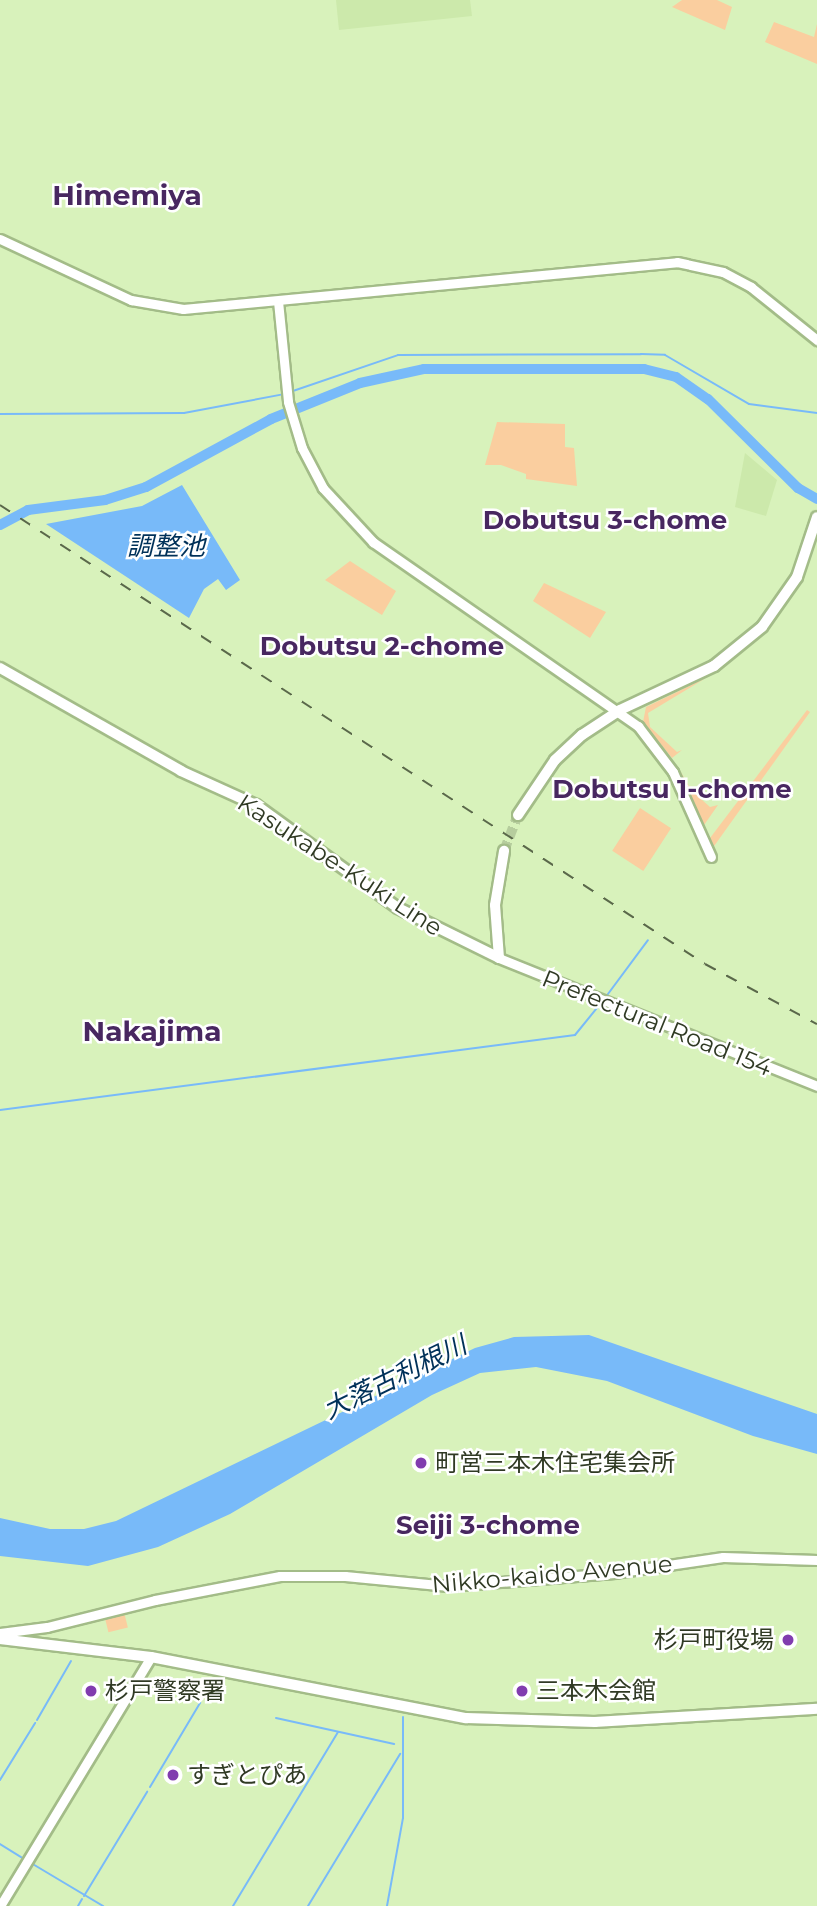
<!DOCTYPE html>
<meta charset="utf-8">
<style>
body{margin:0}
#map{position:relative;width:817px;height:1906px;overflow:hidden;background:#d8f2bb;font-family:Montserrat,"Noto Sans JP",sans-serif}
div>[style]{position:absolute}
.built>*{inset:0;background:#cce9ab}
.green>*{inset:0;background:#face9f;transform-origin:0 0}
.water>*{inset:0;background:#78baf9}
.stream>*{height:2px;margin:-1px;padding:0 1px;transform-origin:1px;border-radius:1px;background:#78baf9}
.river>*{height:10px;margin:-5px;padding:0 5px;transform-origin:5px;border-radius:5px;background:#78baf9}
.primary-tunnel>*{height:10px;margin-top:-5px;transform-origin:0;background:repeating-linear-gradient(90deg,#b6cd9d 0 10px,transparent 0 15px)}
.roads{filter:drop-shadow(2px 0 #a3bc88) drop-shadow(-2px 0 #a3bc88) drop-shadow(0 2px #a3bc88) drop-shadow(0 -2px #a3bc88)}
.secondary>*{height:9px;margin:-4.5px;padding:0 4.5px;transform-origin:4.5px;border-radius:4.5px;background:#fff}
.primary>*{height:10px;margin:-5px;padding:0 5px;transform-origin:5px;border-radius:5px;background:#fff}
.highway>*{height:10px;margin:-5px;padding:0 5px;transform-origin:5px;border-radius:5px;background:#fff}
.rail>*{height:2px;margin-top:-1px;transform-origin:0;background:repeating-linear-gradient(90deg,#5a684a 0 12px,transparent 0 24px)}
.dots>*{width:19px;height:19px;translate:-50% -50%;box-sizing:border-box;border:4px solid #fff;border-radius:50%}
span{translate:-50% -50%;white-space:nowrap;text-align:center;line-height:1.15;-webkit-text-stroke:5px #fff;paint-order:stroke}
.street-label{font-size:24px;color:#303a24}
.poi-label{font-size:24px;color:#303a24}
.left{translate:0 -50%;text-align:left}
.right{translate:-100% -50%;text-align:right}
.neighbourhood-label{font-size:26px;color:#482760;font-weight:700}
.water-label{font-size:26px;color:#003159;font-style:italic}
.quarter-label{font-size:28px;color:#482760;font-weight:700}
</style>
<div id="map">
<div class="built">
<div style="clip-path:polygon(336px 0,470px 0,472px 16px,339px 30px)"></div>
<div style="clip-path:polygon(745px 453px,777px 480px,766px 516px,735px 507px)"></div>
</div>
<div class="green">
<div style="clip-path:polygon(682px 0,717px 0,732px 7px,725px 30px,672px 7px)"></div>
<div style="clip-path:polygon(774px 22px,814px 37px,817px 24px,817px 64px,765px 42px)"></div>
<div style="clip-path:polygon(497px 422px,565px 424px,565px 447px,574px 448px,577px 486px,526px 479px,526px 474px,501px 465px,485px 465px)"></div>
<div style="clip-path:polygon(350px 561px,396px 591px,382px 615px,325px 580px)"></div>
<div style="clip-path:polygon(544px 583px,606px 612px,590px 638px,533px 601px)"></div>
<div style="clip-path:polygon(706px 678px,648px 713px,650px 727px,677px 752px,682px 750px,672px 758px,643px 722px,646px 707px)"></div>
<div style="clip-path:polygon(807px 710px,810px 712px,712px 849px,707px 842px)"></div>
<div style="clip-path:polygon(676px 764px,692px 791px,710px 807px,718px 805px,702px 828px)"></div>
<div style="left:640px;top:808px;width:37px;height:51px;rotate:33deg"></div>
<div style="left:124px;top:1612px;width:16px;height:20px;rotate:76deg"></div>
</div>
<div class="water">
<div style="clip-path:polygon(182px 485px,240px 580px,226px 590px,218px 579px,204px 589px,189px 618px,46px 524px,142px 506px)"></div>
<div style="clip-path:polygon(589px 1335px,817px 1414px,817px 1454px,753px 1436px,607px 1381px,536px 1367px,480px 1373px,432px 1395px,230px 1514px,158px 1547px,88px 1566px,0 1556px,0 1518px,50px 1529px,84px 1529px,116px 1521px,475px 1348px,514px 1337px)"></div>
</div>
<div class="stream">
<div style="left:290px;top:392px;width:114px;rotate:-18.9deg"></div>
<div style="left:398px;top:355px;width:243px;rotate:-0.2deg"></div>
<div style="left:641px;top:354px;width:24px;rotate:2deg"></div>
<div style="left:665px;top:355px;width:97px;rotate:30.3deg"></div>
<div style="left:749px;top:404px;width:69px;rotate:7.5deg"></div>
<div style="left:0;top:414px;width:184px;rotate:-0.3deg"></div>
<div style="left:184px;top:413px;width:103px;rotate:-10.7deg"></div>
<div style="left:605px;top:998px;width:72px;rotate:-53.4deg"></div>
<div style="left:0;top:1110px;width:580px;rotate:-7.43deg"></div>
<div style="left:575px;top:1035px;width:41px;rotate:-50.9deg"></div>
<div style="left:276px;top:1718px;width:121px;rotate:12.4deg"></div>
<div style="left:37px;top:1720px;width:68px;rotate:-60deg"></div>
<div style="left:0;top:1780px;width:67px;rotate:-58.4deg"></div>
<div style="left:150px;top:1787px;width:98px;rotate:-59.2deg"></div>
<div style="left:0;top:1844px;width:31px;rotate:32deg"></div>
<div style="left:31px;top:1863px;width:84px;rotate:30.8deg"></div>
<div style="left:84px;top:1896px;width:122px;rotate:-58.8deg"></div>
<div style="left:78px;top:1906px;width:8px;rotate:-60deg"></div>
<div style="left:233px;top:1906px;width:203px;rotate:-58.9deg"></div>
<div style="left:308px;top:1906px;width:178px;rotate:-58.8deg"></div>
<div style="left:387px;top:1906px;width:89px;rotate:-79.7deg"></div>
<div style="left:403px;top:1818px;width:101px;rotate:-90deg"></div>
</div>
<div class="river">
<div style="left:0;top:525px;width:32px;rotate:-28deg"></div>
<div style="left:28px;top:510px;width:78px;rotate:-7.4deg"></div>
<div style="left:105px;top:500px;width:43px;rotate:-17.6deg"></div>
<div style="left:146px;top:487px;width:142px;rotate:-28.5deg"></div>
<div style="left:271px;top:419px;width:96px;rotate:-22deg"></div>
<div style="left:360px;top:383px;width:66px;rotate:-12.3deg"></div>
<div style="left:424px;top:369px;width:220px"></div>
<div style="left:644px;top:369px;width:33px;rotate:14deg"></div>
<div style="left:676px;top:377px;width:39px;rotate:35deg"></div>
<div style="left:708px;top:399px;width:127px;rotate:44.7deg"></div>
<div style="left:798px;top:488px;width:22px;rotate:30deg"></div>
</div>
<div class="primary-tunnel">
<div style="left:504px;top:851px;width:39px;rotate:-69deg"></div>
</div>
<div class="roads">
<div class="secondary">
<div style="left:0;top:239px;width:145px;rotate:25deg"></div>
<div style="left:131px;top:300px;width:53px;rotate:9.8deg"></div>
<div style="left:183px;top:309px;width:496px;rotate:-5.4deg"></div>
<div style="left:677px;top:262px;width:47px;rotate:12.3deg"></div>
<div style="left:723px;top:272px;width:32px;rotate:28deg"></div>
<div style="left:751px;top:287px;width:85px;rotate:38.8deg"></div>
<div style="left:278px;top:301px;width:101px;rotate:84.3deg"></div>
<div style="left:288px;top:402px;width:48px;rotate:73.1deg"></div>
<div style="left:302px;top:448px;width:45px;rotate:62.3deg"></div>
<div style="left:323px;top:488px;width:74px;rotate:47.2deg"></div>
<div style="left:373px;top:542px;width:323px;rotate:34.8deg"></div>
<div style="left:638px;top:726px;width:58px;rotate:52.7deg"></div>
<div style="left:673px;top:772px;width:93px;rotate:65.9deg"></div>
<div style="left:499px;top:958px;width:343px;rotate:21.9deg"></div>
<div style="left:0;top:1633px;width:47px;rotate:-7.3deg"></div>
<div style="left:47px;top:1627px;width:111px;rotate:-14deg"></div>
<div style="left:155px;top:1600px;width:127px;rotate:-10.9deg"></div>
<div style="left:280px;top:1576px;width:65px"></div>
<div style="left:345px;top:1576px;width:104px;rotate:5.5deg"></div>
<div style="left:449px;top:1586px;width:166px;rotate:-4.5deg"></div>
<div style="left:614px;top:1573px;width:110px;rotate:-8.4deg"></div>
<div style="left:723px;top:1557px;width:94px;rotate:1.8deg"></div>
<div style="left:0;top:1906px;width:291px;rotate:-58.8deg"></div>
</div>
<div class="primary">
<div style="left:0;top:668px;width:208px;rotate:29.6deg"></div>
<div style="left:181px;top:771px;width:82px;rotate:24.4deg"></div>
<div style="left:256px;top:805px;width:175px;rotate:36deg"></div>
<div style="left:398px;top:908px;width:113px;rotate:26.3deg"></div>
<div style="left:499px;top:958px;width:53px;rotate:-94.3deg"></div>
<div style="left:495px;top:905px;width:55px;rotate:-80.5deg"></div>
<div style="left:518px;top:815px;width:66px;rotate:-56.1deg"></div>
<div style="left:555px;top:760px;width:37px;rotate:-43deg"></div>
<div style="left:582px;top:735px;width:45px;rotate:-33.3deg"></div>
<div style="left:620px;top:710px;width:104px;rotate:-25.1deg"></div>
<div style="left:714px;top:666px;width:62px;rotate:-39.1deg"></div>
<div style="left:762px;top:627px;width:61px;rotate:-55deg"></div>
<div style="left:797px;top:577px;width:63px;rotate:-71.6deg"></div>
</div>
<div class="highway">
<div style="left:0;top:1639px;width:152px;rotate:6.8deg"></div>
<div style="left:151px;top:1657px;width:321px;rotate:11deg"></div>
<div style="left:466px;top:1718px;width:129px;rotate:1.8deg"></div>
<div style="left:595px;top:1722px;width:222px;rotate:-3.4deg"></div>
</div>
</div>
<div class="rail">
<div style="left:0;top:505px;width:841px;rotate:33.07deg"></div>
<div style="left:705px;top:964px;width:127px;rotate:28.2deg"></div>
</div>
<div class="dots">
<div style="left:421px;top:1463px;background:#813caf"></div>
<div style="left:788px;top:1640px;background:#813caf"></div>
<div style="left:91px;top:1691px;background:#813caf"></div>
<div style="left:522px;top:1691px;background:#813caf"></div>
<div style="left:173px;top:1775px;background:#813caf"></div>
</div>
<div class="street-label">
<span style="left:340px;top:865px;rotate:33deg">Kasukabe-Kuki Line</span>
<span style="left:657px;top:1023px;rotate:22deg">Prefectural Road 154</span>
<span style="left:552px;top:1574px;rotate:-5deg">Nikko-kaido Avenue</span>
</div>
<div class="poi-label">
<span class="left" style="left:435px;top:1463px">町営三本木住宅集会所</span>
<span class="right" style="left:774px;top:1640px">杉戸町役場</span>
<span class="left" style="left:105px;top:1691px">杉戸警察署</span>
<span class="left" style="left:536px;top:1691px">三本木会館</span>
<span class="left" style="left:187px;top:1775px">すぎとぴあ</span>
</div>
<div class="neighbourhood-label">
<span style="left:605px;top:521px">Dobutsu 3-chome</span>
<span style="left:382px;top:647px">Dobutsu 2-chome</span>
<span style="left:672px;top:790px">Dobutsu 1-chome</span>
<span style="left:488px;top:1526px">Seiji 3-chome</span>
</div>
<div class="water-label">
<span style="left:166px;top:547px">調整池</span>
<span style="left:395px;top:1378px;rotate:-26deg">大落古利根川</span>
</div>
<div class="quarter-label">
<span style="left:127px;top:195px">Himemiya</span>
<span style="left:152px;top:1031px">Nakajima</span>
</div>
</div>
